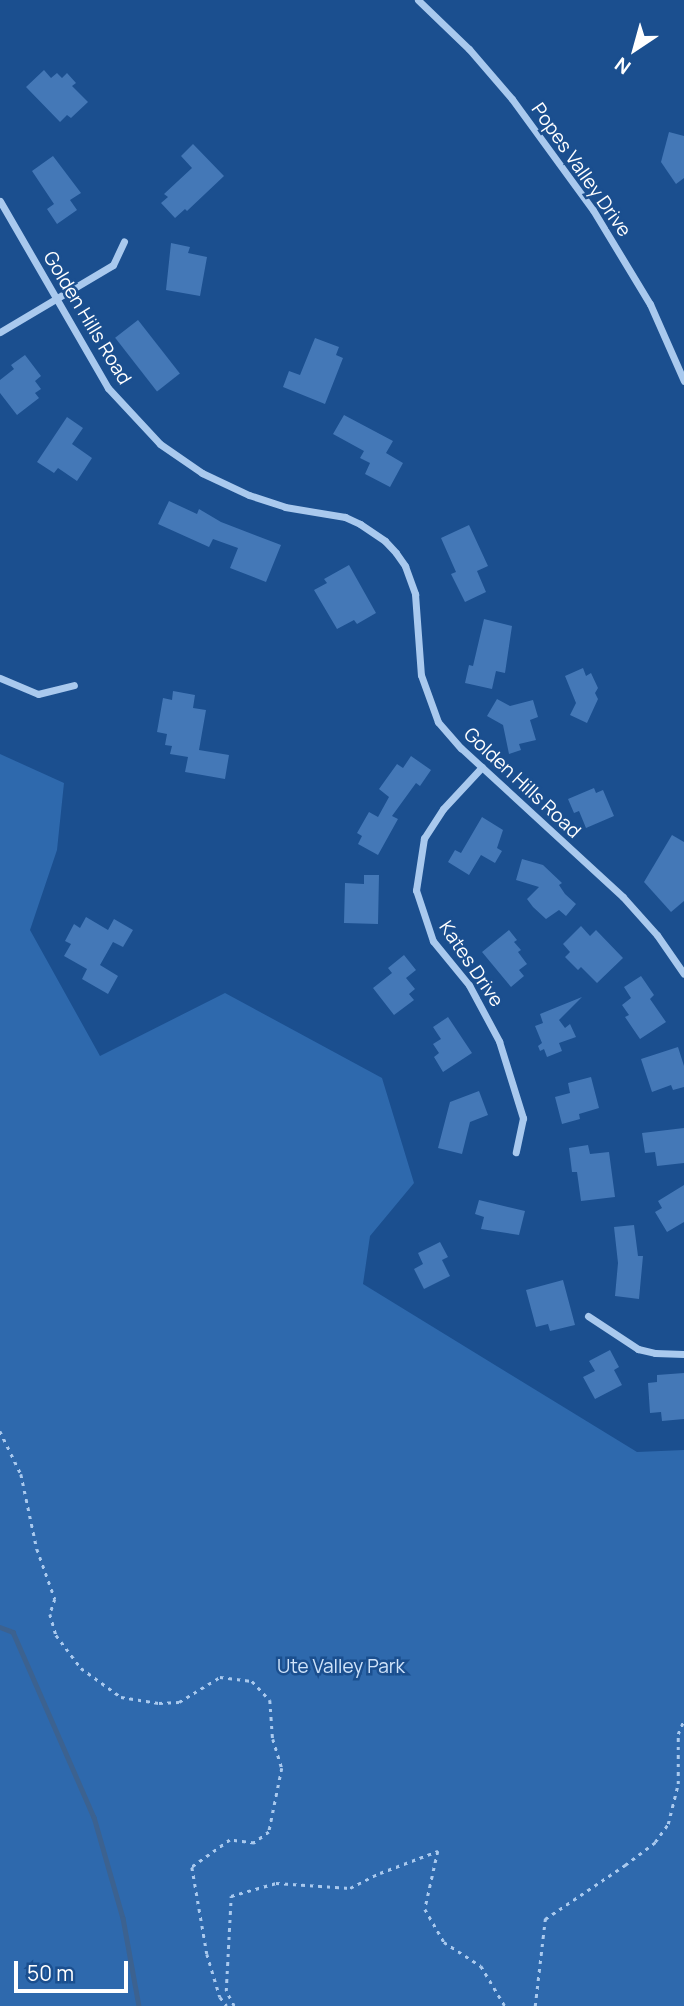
<!DOCTYPE html>
<style>
body{margin:0}
#map{position:relative;width:684px;height:2006px;overflow:hidden;background:#1b4f8f;font-family:Manrope,sans-serif}
div>[style]{position:absolute}
.green>*{inset:0;background:#2e69ad}
.stream>*{height:4.5px;margin:-2.25px;padding:0 2.25px;transform-origin:2.25px;border-radius:2.25px;background:#3c6290}
.building>*{inset:0;background:#4478b7;transform-origin:0 0}
.path>*{height:2.5px;margin-top:-1.25px;transform-origin:0;background:repeating-linear-gradient(90deg,#a9c9ee 0 3.5px,transparent 0 8.5px)}
.minor>*{height:7px;margin:-3.5px;padding:0 3.5px;transform-origin:3.5px;border-radius:3.5px;background:#a9c9ee}
span{translate:-50% -50%;white-space:nowrap;text-align:center;line-height:1.15;-webkit-text-stroke:5px #1b4f8f;paint-order:stroke}
.street-label{font-size:19px;color:#fff}
.park-label{font-size:19px;color:#cfe3fa}
.north{position:absolute;left:600px;top:14px;width:70px;height:70px;-webkit-text-stroke:5px #1b4f8f;paint-order:stroke;rotate:216deg;font-size:19px;font-weight:700;line-height:28px;text-align:center;color:#fff}
.north::after{content:'';display:block;margin:auto;width:24px;height:32px;background:#fff;clip-path:polygon(50% 0,100% 100%,50% 72%,0 100%)}
.scale{position:absolute;left:14px;top:1961px;width:114px;height:32px;box-sizing:border-box;border:4px solid #fff;border-top:0;padding-left:9px;font-size:21px;line-height:24px;white-space:nowrap;color:#fff;-webkit-text-stroke:5px #1b4f8f;paint-order:stroke}
</style>
<div id="map">
<div class="green">
<div style="clip-path:polygon(0 754px,64px 783px,57px 850px,30px 930px,100px 1056px,225px 993px,382px 1078px,414px 1183px,370px 1236px,363px 1284px,637px 1452px,684px 1450px,684px 2006px,0 2006px)"></div>
</div>
<div class="stream">
<div style="left:0;top:1627px;width:14px;rotate:21deg"></div>
<div style="left:13px;top:1632px;width:202px;rotate:66.4deg"></div>
<div style="left:94px;top:1817px;width:105px;rotate:74deg"></div>
<div style="left:123px;top:1918px;width:89px;rotate:79.7deg"></div>
</div>
<div class="building">
<div style="clip-path:polygon(44px 70px,51px 78px,57px 73px,62px 78px,67px 73px,76px 83px,72px 86px,88px 102px,71px 118px,67px 115px,60px 122px,26px 87px)"></div>
<div style="clip-path:polygon(669px 132px,684px 136px,684px 178px,676px 184px,661px 162px)"></div>
<div style="clip-path:polygon(193px 144px,224px 176px,187px 211px,185px 209px,175px 218px,161px 203px,168px 197px,164px 194px,192px 168px,181px 156px)"></div>
<div style="clip-path:polygon(53px 156px,81px 193px,70px 200px,77px 210px,57px 224px,47px 209px,54px 204px,32px 171px)"></div>
<div style="clip-path:polygon(171px 243px,190px 247px,188px 253px,207px 257px,200px 296px,166px 290px)"></div>
<div style="left:138px;top:320px;width:68px;height:29px;rotate:52deg"></div>
<div style="clip-path:polygon(315px 338px,339px 347px,336px 355px,343px 358px,325px 404px,283px 387px,289px 371px,300px 375px)"></div>
<div style="clip-path:polygon(25px 355px,41px 376px,35px 381px,41px 389px,35px 393px,39px 398px,17px 415px,0 393px,0 380px,14px 369px,11px 365px)"></div>
<div style="clip-path:polygon(344px 415px,393px 441px,386px 453px,403px 463px,390px 487px,365px 474px,370px 463px,360px 458px,364px 451px,333px 434px)"></div>
<div style="clip-path:polygon(67px 417px,83px 428px,72px 444px,92px 458px,77px 481px,58px 468px,54px 473px,37px 462px)"></div>
<div style="clip-path:polygon(169px 501px,197px 514px,199px 509px,221px 522px,281px 545px,266px 582px,230px 568px,238px 548px,213px 539px,209px 547px,158px 524px)"></div>
<div style="clip-path:polygon(469px 525px,488px 566px,477px 571px,486px 592px,465px 602px,451px 574px,456px 572px,441px 538px)"></div>
<div style="clip-path:polygon(349px 565px,376px 613px,357px 624px,354px 620px,337px 629px,314px 590px,327px 583px,324px 579px)"></div>
<div style="clip-path:polygon(484px 619px,512px 626px,505px 673px,496px 671px,492px 689px,465px 683px,469px 665px,473px 666px)"></div>
<div style="clip-path:polygon(583px 668px,586px 676px,591px 673px,598px 688px,595px 693px,598px 699px,587px 723px,570px 715px,576px 703px,565px 676px)"></div>
<div style="clip-path:polygon(173px 691px,195px 695px,193px 708px,206px 710px,199px 750px,229px 755px,225px 779px,185px 772px,188px 757px,170px 754px,172px 746px,165px 745px,167px 734px,157px 732px,163px 698px,172px 700px)"></div>
<div style="clip-path:polygon(497px 699px,510px 706px,533px 700px,538px 717px,530px 720px,536px 740px,519px 744px,521px 750px,509px 754px,503px 725px,487px 716px)"></div>
<div style="clip-path:polygon(411px 756px,431px 770px,420px 786px,416px 783px,392px 816px,398px 819px,378px 855px,358px 844px,362px 836px,357px 833px,369px 812px,378px 817px,389px 797px,379px 789px,397px 764px,403px 768px)"></div>
<div style="clip-path:polygon(594px 788px,596px 793px,603px 790px,614px 816px,586px 828px,579px 811px,574px 813px,568px 799px)"></div>
<div style="clip-path:polygon(482px 817px,503px 830px,497px 848px,502px 851px,495px 863px,481px 855px,469px 875px,448px 862px,455px 850px,461px 853px)"></div>
<div style="clip-path:polygon(672px 835px,684px 842px,684px 901px,671px 912px,644px 882px)"></div>
<div style="clip-path:polygon(522px 859px,543px 865px,562px 883px,559px 885px,565px 894px,576px 904px,566px 916px,559px 910px,546px 919px,533px 907px,527px 899px,539px 887px,516px 880px)"></div>
<div style="clip-path:polygon(364px 875px,379px 875px,378px 924px,344px 923px,345px 883px,364px 884px)"></div>
<div style="clip-path:polygon(86px 917px,108px 930px,114px 919px,133px 930px,123px 947px,113px 942px,100px 965px,118px 976px,108px 994px,82px 979px,87px 969px,64px 956px,71px 944px,65px 941px,74px 924px,80px 928px)"></div>
<div style="clip-path:polygon(581px 926px,590px 936px,596px 930px,623px 958px,597px 983px,581px 967px,578px 970px,565px 957px,570px 952px,563px 944px)"></div>
<div style="clip-path:polygon(509px 930px,517px 940px,514px 942px,521px 950px,518px 952px,527px 964px,519px 970px,524px 976px,511px 987px,482px 952px)"></div>
<div style="clip-path:polygon(404px 955px,416px 970px,406px 978px,415px 989px,409px 994px,414px 1000px,394px 1015px,373px 988px,392px 973px,388px 968px)"></div>
<div style="clip-path:polygon(641px 976px,654px 995px,650px 999px,666px 1022px,640px 1039px,625px 1017px,629px 1015px,622px 1005px,631px 998px,624px 987px)"></div>
<div style="clip-path:polygon(582px 997px,559px 1020px,565px 1028px,570px 1024px,576px 1037px,559px 1043px,562px 1051px,547px 1057px,544px 1049px,540px 1051px,538px 1046px,542px 1043px,535px 1026px,543px 1023px,540px 1014px)"></div>
<div style="clip-path:polygon(448px 1017px,472px 1053px,443px 1072px,434px 1057px,439px 1053px,433px 1044px,441px 1039px,433px 1027px)"></div>
<div style="clip-path:polygon(678px 1047px,684px 1066px,684px 1087px,673px 1090px,671px 1085px,652px 1092px,641px 1059px)"></div>
<div style="clip-path:polygon(591px 1077px,599px 1108px,579px 1114px,580px 1119px,562px 1124px,555px 1097px,570px 1093px,568px 1083px)"></div>
<div style="clip-path:polygon(479px 1091px,488px 1115px,470px 1122px,462px 1154px,438px 1148px,450px 1102px)"></div>
<div style="clip-path:polygon(684px 1128px,684px 1163px,657px 1166px,655px 1152px,645px 1153px,642px 1133px)"></div>
<div style="clip-path:polygon(588px 1145px,590px 1154px,609px 1152px,615px 1197px,581px 1201px,577px 1172px,572px 1172px,569px 1148px)"></div>
<div style="clip-path:polygon(684px 1185px,684px 1222px,667px 1232px,655px 1212px,662px 1208px,658px 1201px)"></div>
<div style="clip-path:polygon(479px 1200px,525px 1211px,519px 1235px,481px 1229px,484px 1217px,475px 1214px)"></div>
<div style="clip-path:polygon(634px 1225px,638px 1256px,643px 1256px,639px 1299px,615px 1296px,618px 1263px,614px 1227px)"></div>
<div style="clip-path:polygon(440px 1242px,448px 1257px,442px 1260px,450px 1276px,424px 1289px,414px 1269px,423px 1264px,418px 1253px)"></div>
<div style="clip-path:polygon(563px 1280px,575px 1325px,550px 1331px,548px 1324px,536px 1327px,526px 1290px)"></div>
<div style="clip-path:polygon(610px 1350px,619px 1367px,614px 1370px,622px 1385px,595px 1399px,583px 1377px,595px 1371px,589px 1361px)"></div>
<div style="clip-path:polygon(684px 1373px,684px 1419px,662px 1421px,661px 1412px,650px 1413px,648px 1383px,657px 1382px,657px 1375px)"></div>
</div>
<div class="path">
<div style="left:0;top:1431px;width:48px;rotate:64deg"></div>
<div style="left:21px;top:1474px;width:77px;rotate:78deg"></div>
<div style="left:37px;top:1549px;width:53px;rotate:70.2deg"></div>
<div style="left:55px;top:1599px;width:16px;rotate:108deg"></div>
<div style="left:50px;top:1614px;width:22px;rotate:74deg"></div>
<div style="left:56px;top:1635px;width:41px;rotate:52.9deg"></div>
<div style="left:81px;top:1668px;width:49px;rotate:35.9deg"></div>
<div style="left:121px;top:1697px;width:38px;rotate:9deg"></div>
<div style="left:159px;top:1703px;width:20px;rotate:-3deg"></div>
<div style="left:179px;top:1702px;width:48px;rotate:-31.4deg"></div>
<div style="left:220px;top:1677px;width:32px;rotate:7deg"></div>
<div style="left:252px;top:1681px;width:26px;rotate:47deg"></div>
<div style="left:270px;top:1700px;width:39px;rotate:86deg"></div>
<div style="left:273px;top:1739px;width:30px;rotate:73deg"></div>
<div style="left:282px;top:1768px;width:65px;rotate:101.5deg"></div>
<div style="left:269px;top:1832px;width:19px;rotate:144deg"></div>
<div style="left:254px;top:1843px;width:24px;rotate:-173deg"></div>
<div style="left:230px;top:1840px;width:47px;rotate:144.6deg"></div>
<div style="left:192px;top:1867px;width:88px;rotate:80.2deg"></div>
<div style="left:207px;top:1954px;width:45px;rotate:73.2deg"></div>
<div style="left:220px;top:1997px;width:11px;rotate:52deg"></div>
<div style="left:234px;top:2006px;width:17px;rotate:-118deg"></div>
<div style="left:226px;top:1991px;width:95px;rotate:-87deg"></div>
<div style="left:231px;top:1896px;width:47px;rotate:-16.1deg"></div>
<div style="left:276px;top:1883px;width:74px;rotate:3.9deg"></div>
<div style="left:350px;top:1888px;width:34px;rotate:-27deg"></div>
<div style="left:380px;top:1873px;width:62px;rotate:-20.8deg"></div>
<div style="left:438px;top:1851px;width:59px;rotate:102.6deg"></div>
<div style="left:425px;top:1909px;width:38px;rotate:60deg"></div>
<div style="left:444px;top:1942px;width:44px;rotate:33deg"></div>
<div style="left:481px;top:1966px;width:47px;rotate:59deg"></div>
<div style="left:535px;top:2006px;width:88px;rotate:-83.4deg"></div>
<div style="left:545px;top:1919px;width:97px;rotate:-34deg"></div>
<div style="left:625px;top:1865px;width:38px;rotate:-37deg"></div>
<div style="left:655px;top:1842px;width:22px;rotate:-54deg"></div>
<div style="left:668px;top:1824px;width:41px;rotate:-76deg"></div>
<div style="left:678px;top:1784px;width:50px;rotate:-90deg"></div>
<div style="left:678px;top:1734px;width:15px;rotate:-67deg"></div>
</div>
<div class="minor">
<div style="left:418px;top:0;width:71px;rotate:43.9deg"></div>
<div style="left:469px;top:49px;width:66px;rotate:49.3deg"></div>
<div style="left:512px;top:99px;width:137px;rotate:53.9deg"></div>
<div style="left:593px;top:210px;width:110px;rotate:58.8deg"></div>
<div style="left:650px;top:304px;width:84px;rotate:66.2deg"></div>
<div style="left:0;top:201px;width:216px;rotate:60deg"></div>
<div style="left:108px;top:388px;width:76px;rotate:47.1deg"></div>
<div style="left:160px;top:444px;width:51px;rotate:34.6deg"></div>
<div style="left:202px;top:473px;width:52px;rotate:25.1deg"></div>
<div style="left:249px;top:495px;width:38px;rotate:18deg"></div>
<div style="left:285px;top:507px;width:61px;rotate:9.5deg"></div>
<div style="left:345px;top:517px;width:17px;rotate:25deg"></div>
<div style="left:360px;top:524px;width:30px;rotate:34deg"></div>
<div style="left:385px;top:541px;width:16px;rotate:47deg"></div>
<div style="left:396px;top:553px;width:16px;rotate:55deg"></div>
<div style="left:405px;top:566px;width:30px;rotate:70deg"></div>
<div style="left:415px;top:594px;width:81px;rotate:85.8deg"></div>
<div style="left:421px;top:675px;width:50px;rotate:70.1deg"></div>
<div style="left:438px;top:722px;width:35px;rotate:49deg"></div>
<div style="left:461px;top:748px;width:220px;rotate:42.6deg"></div>
<div style="left:623px;top:897px;width:51px;rotate:48.2deg"></div>
<div style="left:657px;top:935px;width:47px;rotate:55.3deg"></div>
<div style="left:0;top:332px;width:131px;rotate:-30.7deg"></div>
<div style="left:113px;top:265px;width:26px;rotate:-65deg"></div>
<div style="left:0;top:678px;width:41px;rotate:22.8deg"></div>
<div style="left:38px;top:694px;width:37px;rotate:-14deg"></div>
<div style="left:482px;top:767px;width:57px;rotate:132.9deg"></div>
<div style="left:443px;top:809px;width:35px;rotate:123deg"></div>
<div style="left:424px;top:838px;width:53px;rotate:98.7deg"></div>
<div style="left:416px;top:890px;width:54px;rotate:71.6deg"></div>
<div style="left:433px;top:941px;width:57px;rotate:50.7deg"></div>
<div style="left:469px;top:985px;width:64px;rotate:61.8deg"></div>
<div style="left:499px;top:1041px;width:81px;rotate:72.7deg"></div>
<div style="left:523px;top:1118px;width:35px;rotate:102deg"></div>
<div style="left:588px;top:1316px;width:60px;rotate:33.4deg"></div>
<div style="left:638px;top:1349px;width:17px;rotate:13deg"></div>
<div style="left:655px;top:1353px;width:29px;rotate:2deg"></div>
</div>
<div class="street-label">
<span style="left:581px;top:170px;rotate:55deg">Popes Valley Drive</span>
<span style="left:87px;top:318px;rotate:59deg">Golden Hills Road</span>
<span style="left:522px;top:783px;rotate:43deg">Golden Hills Road</span>
<span style="left:471px;top:964px;rotate:56deg">Kates Drive</span>
</div>
<div class="park-label">
<span style="left:341px;top:1667px">Ute Valley Park</span>
</div>
<div class="north">N</div>
<div class="scale">50 m</div>
</div>
